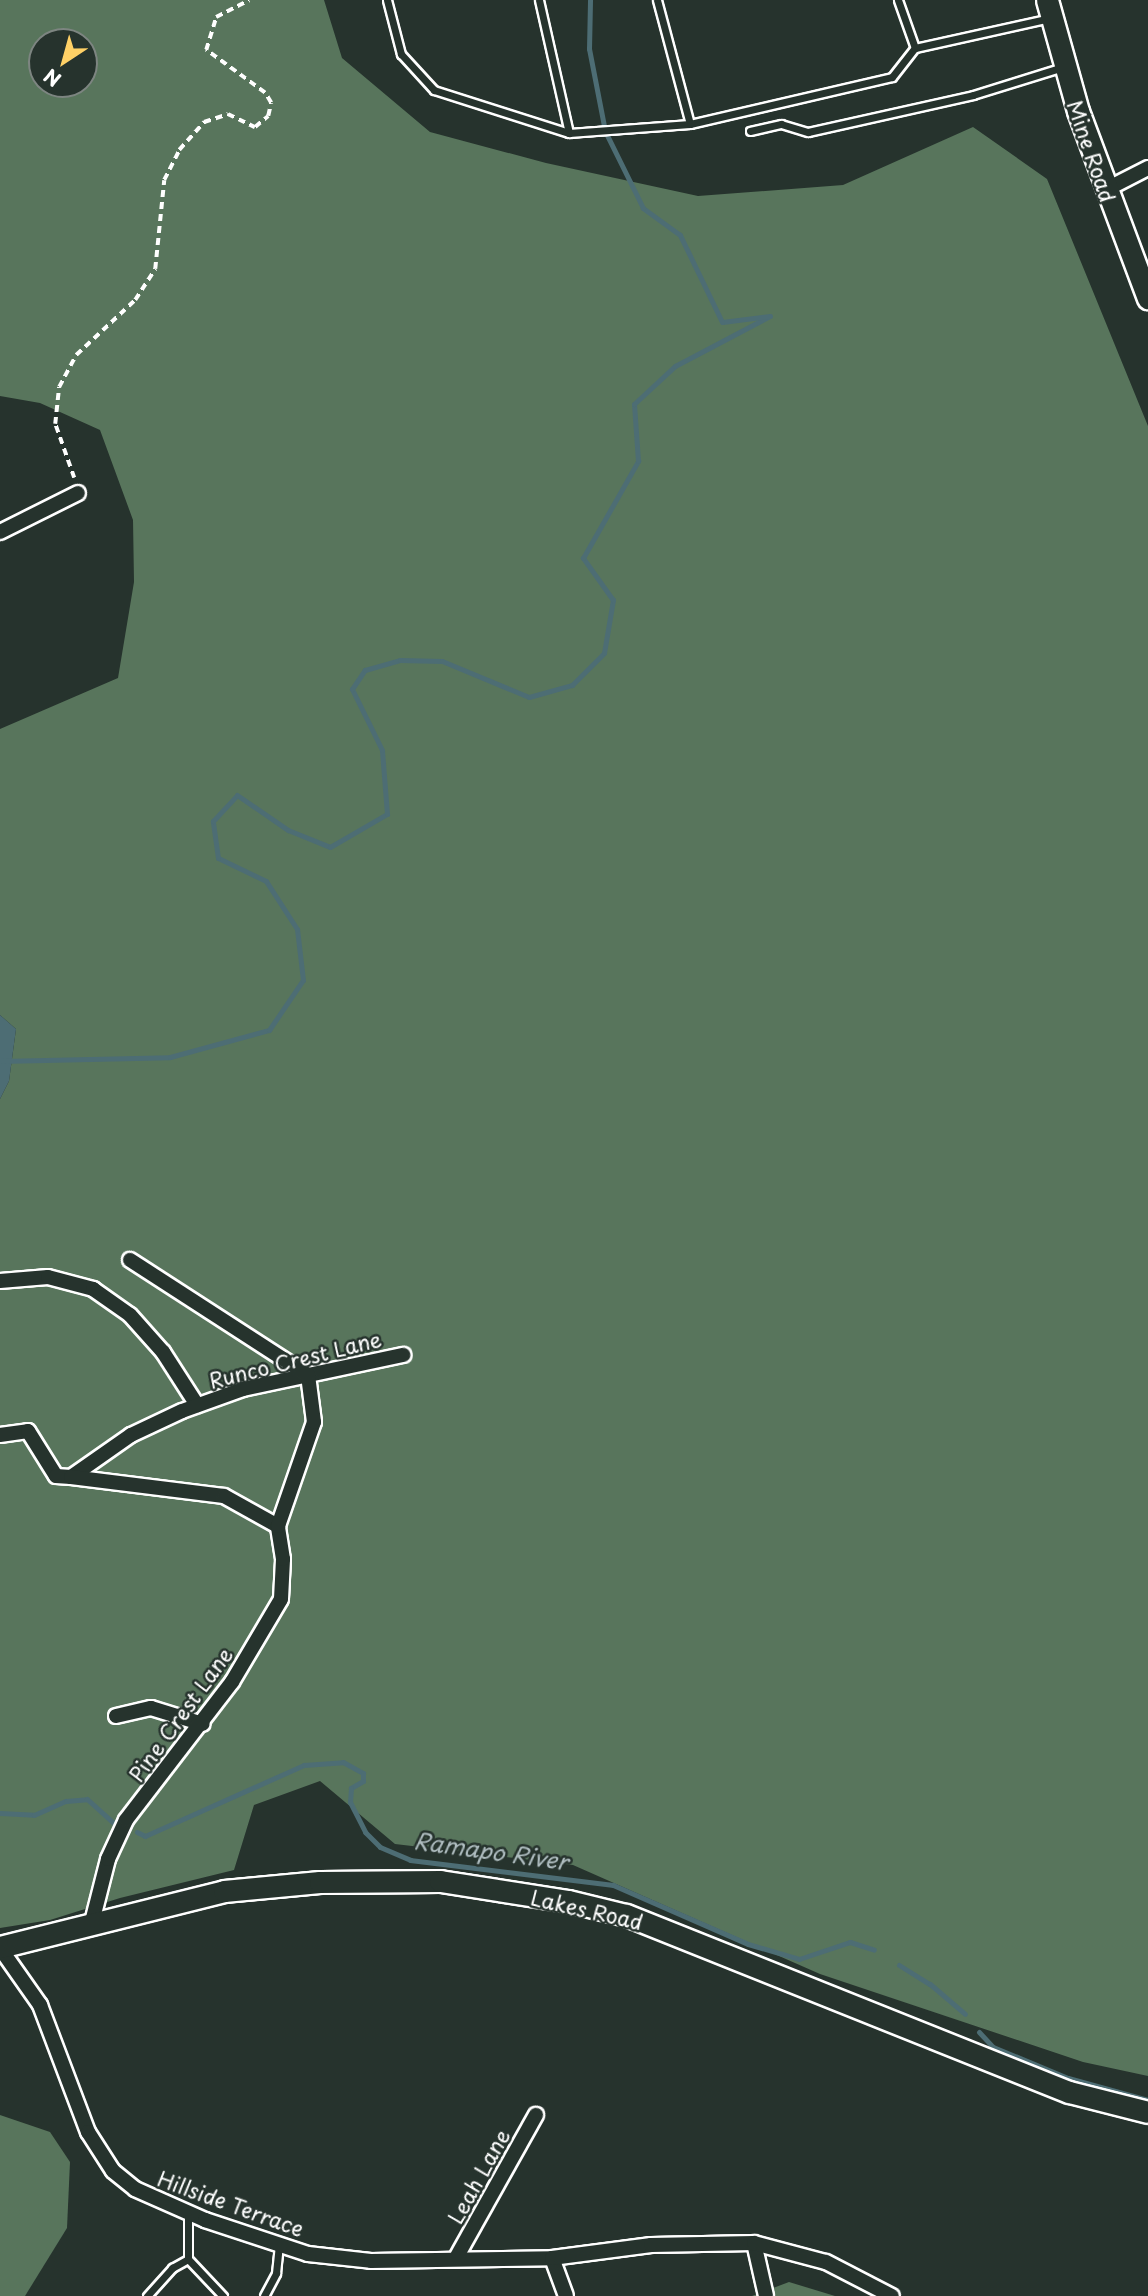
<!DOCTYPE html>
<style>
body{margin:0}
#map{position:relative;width:1148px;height:2296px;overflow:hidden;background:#26332d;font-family:"Playpen Sans",sans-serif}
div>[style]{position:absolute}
.green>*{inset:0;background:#58755c}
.water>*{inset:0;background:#4d6d74}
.stream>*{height:5px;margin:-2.5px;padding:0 2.5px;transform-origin:2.5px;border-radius:2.5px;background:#4d6d74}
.path>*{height:3.5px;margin-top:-1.75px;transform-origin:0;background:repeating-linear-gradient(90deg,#fff 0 7px,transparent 0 12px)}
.roads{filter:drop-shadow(2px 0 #fff) drop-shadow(-2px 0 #fff) drop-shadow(0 2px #fff) drop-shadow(0 -2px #fff)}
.lane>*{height:7px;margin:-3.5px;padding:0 3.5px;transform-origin:3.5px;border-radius:3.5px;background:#26332d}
.street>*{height:14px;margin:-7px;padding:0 7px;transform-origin:7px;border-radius:7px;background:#26332d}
.secondary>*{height:21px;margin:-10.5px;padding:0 10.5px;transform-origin:10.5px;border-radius:10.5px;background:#26332d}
span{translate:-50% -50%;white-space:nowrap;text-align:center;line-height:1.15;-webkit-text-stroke:5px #26332d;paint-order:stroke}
.street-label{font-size:21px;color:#fff}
.water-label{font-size:23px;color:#afbdc0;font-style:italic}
.north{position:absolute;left:28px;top:28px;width:70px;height:70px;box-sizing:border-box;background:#26332d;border:2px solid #7d8581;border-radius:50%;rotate:216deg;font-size:19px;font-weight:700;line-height:28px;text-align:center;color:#fff}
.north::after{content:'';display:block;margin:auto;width:24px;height:32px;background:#ffd166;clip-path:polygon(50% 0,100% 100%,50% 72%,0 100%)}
</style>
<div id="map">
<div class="green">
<div style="clip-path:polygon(evenodd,0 0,324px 0,342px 58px,430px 132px,546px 163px,698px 196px,843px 185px,973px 127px,1047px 179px,1148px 426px,1148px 2076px,1083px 2062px,820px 1974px,573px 1865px,395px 1844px,320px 1781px,254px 1805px,234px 1870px,120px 1898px,50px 1920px,0 1928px,0 1099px,9px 1081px,16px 1029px,0 1015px,0 729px,118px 678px,134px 582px,133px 520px,100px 430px,40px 403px,0 396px,0 0,42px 42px,84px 42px,84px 84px,42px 84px,42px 42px)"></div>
<div style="clip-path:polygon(0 2115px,50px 2132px,70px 2162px,67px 2228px,25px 2296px,0 2296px)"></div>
<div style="clip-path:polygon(789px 2282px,835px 2296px,752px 2296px)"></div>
</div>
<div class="water">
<div style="clip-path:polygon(0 1015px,16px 1029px,9px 1081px,0 1099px)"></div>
</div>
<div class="stream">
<div style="left:0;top:1061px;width:170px;rotate:-1.3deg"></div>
<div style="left:170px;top:1057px;width:103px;rotate:-15.3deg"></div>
<div style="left:269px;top:1030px;width:60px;rotate:-55.8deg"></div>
<div style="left:303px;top:980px;width:51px;rotate:-96.7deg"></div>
<div style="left:297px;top:929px;width:57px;rotate:-122.9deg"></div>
<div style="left:266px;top:881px;width:53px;rotate:-154.4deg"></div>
<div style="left:218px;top:858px;width:37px;rotate:-98deg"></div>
<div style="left:213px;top:821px;width:35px;rotate:-47deg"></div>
<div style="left:237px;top:795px;width:62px;rotate:34.5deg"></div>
<div style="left:288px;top:830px;width:45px;rotate:22deg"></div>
<div style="left:330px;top:847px;width:66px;rotate:-30.1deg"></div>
<div style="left:387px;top:814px;width:64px;rotate:-94.5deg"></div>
<div style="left:382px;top:750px;width:68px;rotate:-116.2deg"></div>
<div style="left:352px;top:689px;width:23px;rotate:-56deg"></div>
<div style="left:365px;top:670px;width:36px;rotate:-16deg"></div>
<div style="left:400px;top:660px;width:42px;rotate:1.4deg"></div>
<div style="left:442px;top:661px;width:94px;rotate:22.5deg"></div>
<div style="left:529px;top:697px;width:45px;rotate:-15.6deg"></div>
<div style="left:572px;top:685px;width:45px;rotate:-45deg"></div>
<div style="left:604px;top:653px;width:54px;rotate:-80.4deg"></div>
<div style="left:613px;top:600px;width:52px;rotate:-125.5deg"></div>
<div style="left:583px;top:558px;width:112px;rotate:-60.4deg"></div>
<div style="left:638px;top:461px;width:57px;rotate:-94deg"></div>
<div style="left:634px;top:404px;width:56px;rotate:-42.8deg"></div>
<div style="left:675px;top:366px;width:107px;rotate:-27.8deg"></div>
<div style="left:770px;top:316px;width:48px;rotate:172.9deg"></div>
<div style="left:722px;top:322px;width:97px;rotate:-115.8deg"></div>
<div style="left:680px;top:235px;width:46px;rotate:-143.9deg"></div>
<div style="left:643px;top:208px;width:86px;rotate:-116.3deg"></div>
<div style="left:605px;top:131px;width:84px;rotate:-101deg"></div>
<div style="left:589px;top:49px;width:49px;rotate:-88.8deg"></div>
<div style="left:0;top:1813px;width:34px;rotate:3deg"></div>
<div style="left:34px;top:1815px;width:35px;rotate:-24deg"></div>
<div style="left:66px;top:1801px;width:21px;rotate:-5deg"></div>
<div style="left:87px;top:1799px;width:36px;rotate:42deg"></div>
<div style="left:137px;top:1832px;width:9px;rotate:27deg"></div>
<div style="left:145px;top:1836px;width:174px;rotate:-24.1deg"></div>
<div style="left:304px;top:1765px;width:39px;rotate:-4deg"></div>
<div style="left:343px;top:1762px;width:23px;rotate:29deg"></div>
<div style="left:363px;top:1773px;width:8px;rotate:90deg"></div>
<div style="left:363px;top:1781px;width:14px;rotate:150deg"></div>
<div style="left:351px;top:1788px;width:14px;rotate:94deg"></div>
<div style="left:350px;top:1802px;width:34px;rotate:63deg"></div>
<div style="left:365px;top:1832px;width:21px;rotate:45deg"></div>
<div style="left:380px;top:1847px;width:33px;rotate:23deg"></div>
<div style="left:410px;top:1860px;width:205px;rotate:7deg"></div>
<div style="left:613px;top:1885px;width:147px;rotate:23.6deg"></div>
<div style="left:748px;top:1944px;width:53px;rotate:16.4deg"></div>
<div style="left:799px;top:1959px;width:54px;rotate:-18.4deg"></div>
<div style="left:850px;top:1942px;width:25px;rotate:18deg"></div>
<div style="left:899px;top:1965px;width:36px;rotate:32deg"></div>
<div style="left:930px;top:1984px;width:46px;rotate:40.6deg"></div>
<div style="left:979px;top:2032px;width:21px;rotate:47deg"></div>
<div style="left:993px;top:2047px;width:81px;rotate:22.5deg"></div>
<div style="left:1068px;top:2078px;width:83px;rotate:15.4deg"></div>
</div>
<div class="path">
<div style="left:74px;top:478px;width:57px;rotate:-109.4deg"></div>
<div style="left:55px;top:424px;width:37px;rotate:-84deg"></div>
<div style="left:59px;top:387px;width:36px;rotate:-62deg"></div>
<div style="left:76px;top:355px;width:81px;rotate:-43deg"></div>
<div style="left:135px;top:300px;width:37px;rotate:-57deg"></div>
<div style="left:155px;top:269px;width:89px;rotate:-84.2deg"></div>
<div style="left:164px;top:180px;width:34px;rotate:-63deg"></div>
<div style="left:179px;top:150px;width:38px;rotate:-48deg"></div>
<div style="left:204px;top:122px;width:25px;rotate:-18deg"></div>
<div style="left:228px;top:114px;width:30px;rotate:26deg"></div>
<div style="left:255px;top:127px;width:17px;rotate:-40deg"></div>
<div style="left:268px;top:116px;width:13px;rotate:-77deg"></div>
<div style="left:271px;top:103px;width:12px;rotate:-121deg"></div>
<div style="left:265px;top:93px;width:73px;rotate:-143.9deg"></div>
<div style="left:206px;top:50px;width:34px;rotate:-73deg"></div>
<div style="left:216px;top:17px;width:37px;rotate:-27deg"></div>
</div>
<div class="roads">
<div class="lane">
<div style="left:387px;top:0;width:56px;rotate:75.5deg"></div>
<div style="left:401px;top:54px;width:49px;rotate:47.5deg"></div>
<div style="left:434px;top:90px;width:142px;rotate:17.7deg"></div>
<div style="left:569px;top:133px;width:121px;rotate:-4.3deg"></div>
<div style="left:539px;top:0;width:136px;rotate:77.3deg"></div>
<div style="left:657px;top:0;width:128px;rotate:75.1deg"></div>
<div style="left:690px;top:124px;width:207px;rotate:-13.1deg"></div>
<div style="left:892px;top:77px;width:37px;rotate:-52deg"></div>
<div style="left:915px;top:48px;width:138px;rotate:-12.5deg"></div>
<div style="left:898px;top:0;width:51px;rotate:70.5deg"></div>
<div style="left:750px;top:131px;width:32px;rotate:-13deg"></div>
<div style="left:781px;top:124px;width:28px;rotate:17deg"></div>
<div style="left:808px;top:132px;width:169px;rotate:-12.6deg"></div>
<div style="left:973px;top:95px;width:94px;rotate:-17.3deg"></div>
<div style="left:188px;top:2213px;width:46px;rotate:90deg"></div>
<div style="left:188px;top:2259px;width:51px;rotate:46.6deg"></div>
<div style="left:147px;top:2296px;width:38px;rotate:-48deg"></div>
<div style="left:172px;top:2268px;width:18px;rotate:-29deg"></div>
<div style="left:264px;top:2296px;width:26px;rotate:-62deg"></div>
<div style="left:276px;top:2273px;width:28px;rotate:-84deg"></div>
</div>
<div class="street">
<div style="left:1105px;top:190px;width:48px;rotate:-27.1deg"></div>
<div style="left:0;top:532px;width:87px;rotate:-26.6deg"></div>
<div style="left:0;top:1281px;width:48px;rotate:-4.8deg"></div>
<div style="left:48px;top:1277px;width:47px;rotate:14.9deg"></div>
<div style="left:93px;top:1289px;width:45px;rotate:35.1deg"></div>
<div style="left:130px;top:1315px;width:50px;rotate:48.3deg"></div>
<div style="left:163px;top:1352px;width:63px;rotate:57.3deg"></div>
<div style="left:0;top:1435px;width:28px;rotate:-8deg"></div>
<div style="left:28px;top:1431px;width:53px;rotate:58.1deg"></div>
<div style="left:56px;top:1476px;width:15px;rotate:4deg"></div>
<div style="left:71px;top:1477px;width:73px;rotate:-35deg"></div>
<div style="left:131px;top:1435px;width:56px;rotate:-25.2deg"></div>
<div style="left:182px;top:1411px;width:65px;rotate:-19.8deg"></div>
<div style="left:243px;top:1389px;width:164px;rotate:-12deg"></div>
<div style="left:71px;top:1477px;width:154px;rotate:7.1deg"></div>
<div style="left:224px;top:1496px;width:62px;rotate:29.1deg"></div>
<div style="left:116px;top:1716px;width:36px;rotate:-13deg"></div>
<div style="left:151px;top:1708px;width:54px;rotate:17.1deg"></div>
<div style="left:92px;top:1922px;width:65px;rotate:-75.7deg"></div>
<div style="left:108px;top:1859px;width:43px;rotate:-65.2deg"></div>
<div style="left:126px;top:1820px;width:174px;rotate:-52.5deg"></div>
<div style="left:232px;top:1682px;width:96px;rotate:-59.4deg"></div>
<div style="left:281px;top:1599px;width:40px;rotate:-87.1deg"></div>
<div style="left:283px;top:1559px;width:33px;rotate:-99deg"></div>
<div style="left:278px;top:1526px;width:110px;rotate:-70.9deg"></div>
<div style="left:314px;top:1422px;width:47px;rotate:-97.3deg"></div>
<div style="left:308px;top:1375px;width:212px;rotate:-147.1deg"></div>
<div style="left:0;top:1948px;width:70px;rotate:54.9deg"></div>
<div style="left:40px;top:2005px;width:136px;rotate:69.3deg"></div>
<div style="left:88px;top:2132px;width:46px;rotate:57.3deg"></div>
<div style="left:113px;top:2171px;width:28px;rotate:39deg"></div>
<div style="left:135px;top:2189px;width:77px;rotate:23.9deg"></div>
<div style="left:205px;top:2220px;width:108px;rotate:18.3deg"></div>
<div style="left:308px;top:2254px;width:63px;rotate:6.3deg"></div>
<div style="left:371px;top:2261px;width:181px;rotate:-0.9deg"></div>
<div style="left:552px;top:2258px;width:40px;rotate:69.8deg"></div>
<div style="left:754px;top:2243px;width:54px;rotate:77.2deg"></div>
<div style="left:456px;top:2258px;width:164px;rotate:-60.8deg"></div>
<div style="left:552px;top:2258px;width:100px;rotate:-7.5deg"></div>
<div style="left:651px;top:2245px;width:103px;rotate:-1.1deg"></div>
<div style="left:754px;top:2243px;width:74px;rotate:14.8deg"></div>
<div style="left:826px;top:2262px;width:74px;rotate:27.3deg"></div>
</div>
<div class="secondary">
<div style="left:1047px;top:0;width:115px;rotate:74.4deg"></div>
<div style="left:1078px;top:111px;width:200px;rotate:69.5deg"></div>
<div style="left:0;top:1947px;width:231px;rotate:-14deg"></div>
<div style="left:224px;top:1891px;width:96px;rotate:-5.4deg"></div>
<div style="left:320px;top:1882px;width:120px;rotate:-0.5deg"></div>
<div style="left:440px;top:1881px;width:130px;rotate:8.9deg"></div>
<div style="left:568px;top:1901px;width:60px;rotate:13.6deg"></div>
<div style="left:626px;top:1915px;width:477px;rotate:21.8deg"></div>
<div style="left:1069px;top:2092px;width:81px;rotate:14.2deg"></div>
</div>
</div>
<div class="street-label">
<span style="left:1092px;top:151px;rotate:71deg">Mine Road</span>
<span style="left:295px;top:1359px;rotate:-14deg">Runco Crest Lane</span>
<span style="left:180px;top:1714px;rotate:-54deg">Pine Crest Lane</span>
<span style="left:587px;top:1909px;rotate:13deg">Lakes Road</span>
<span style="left:478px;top:2176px;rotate:-61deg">Leah Lane</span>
<span style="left:231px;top:2203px;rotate:20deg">Hillside Terrace</span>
</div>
<div class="water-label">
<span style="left:491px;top:1851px;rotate:8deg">Ramapo River</span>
</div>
<div class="north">N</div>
</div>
